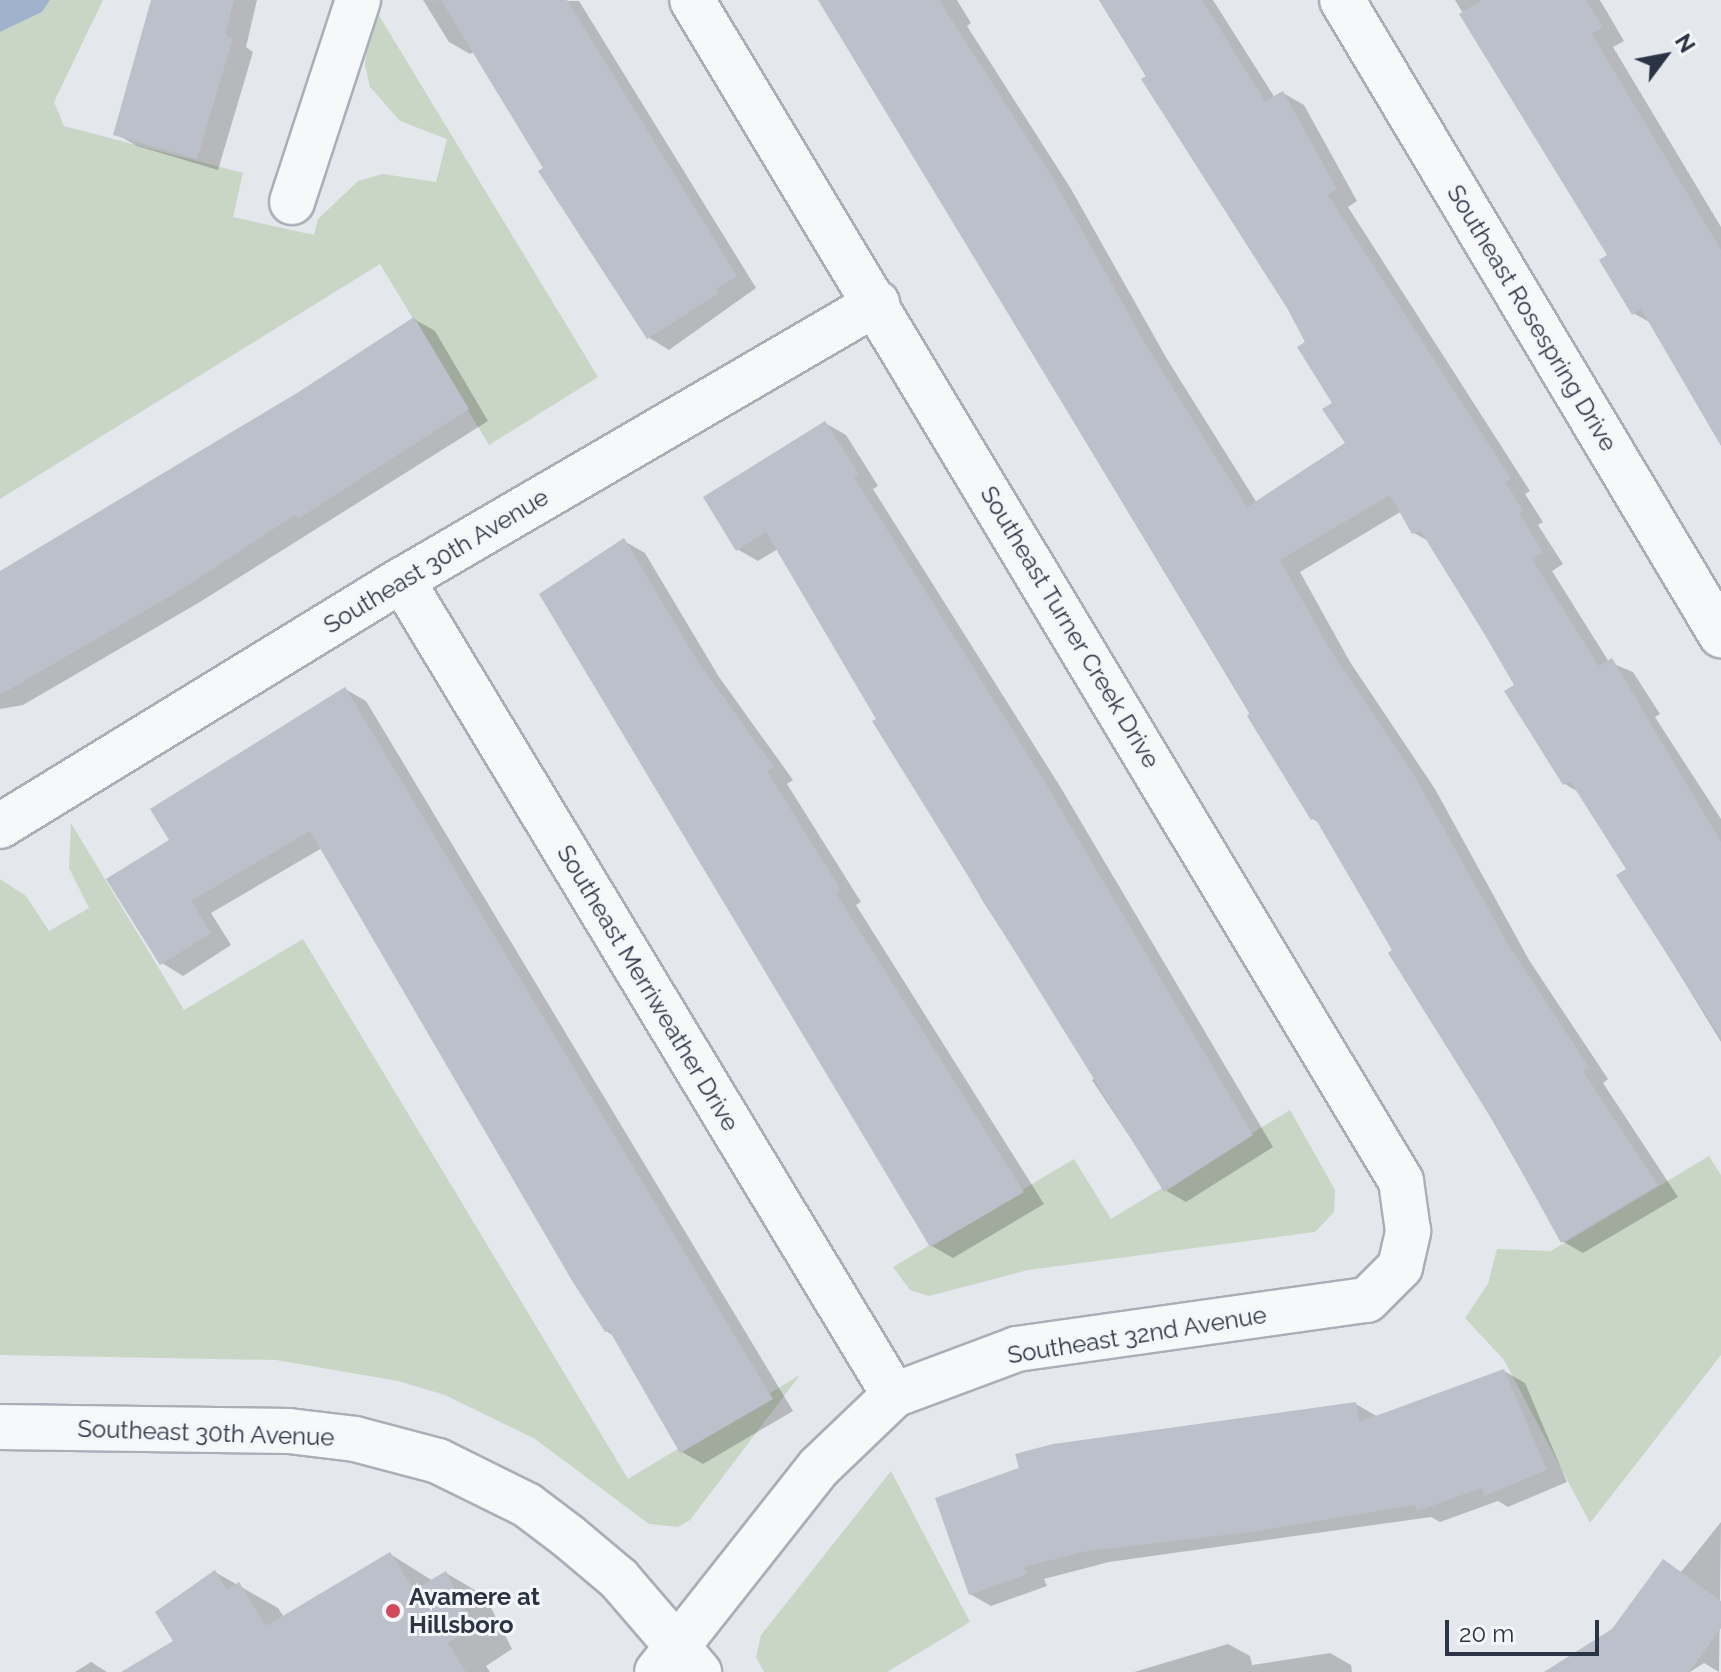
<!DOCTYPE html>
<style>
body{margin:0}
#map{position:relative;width:1721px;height:1672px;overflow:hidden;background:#e4e7ec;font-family:Raleway,sans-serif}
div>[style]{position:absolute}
.green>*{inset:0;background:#c9d6c5}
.water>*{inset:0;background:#9fb4cc}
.shadow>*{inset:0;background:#0003}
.building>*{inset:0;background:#bbc0ca}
.roads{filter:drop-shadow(2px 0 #a9aeb7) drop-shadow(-2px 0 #a9aeb7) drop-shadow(0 2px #a9aeb7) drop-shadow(0 -2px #a9aeb7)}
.minor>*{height:44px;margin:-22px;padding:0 22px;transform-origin:22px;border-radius:22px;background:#f7f8fa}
.dots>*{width:22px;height:22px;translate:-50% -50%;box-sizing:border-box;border:4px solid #f4f6f9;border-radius:50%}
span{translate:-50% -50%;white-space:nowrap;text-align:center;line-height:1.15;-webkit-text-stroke:6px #f4f6f9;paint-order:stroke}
.street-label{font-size:24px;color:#2b3445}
.poi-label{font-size:24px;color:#2b3445;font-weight:700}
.left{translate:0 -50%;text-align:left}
.north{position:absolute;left:1625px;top:16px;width:80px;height:80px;-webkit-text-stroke:6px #f4f6f9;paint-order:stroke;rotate:58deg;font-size:22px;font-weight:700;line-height:32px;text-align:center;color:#2b3445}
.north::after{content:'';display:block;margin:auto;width:28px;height:36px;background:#2b3445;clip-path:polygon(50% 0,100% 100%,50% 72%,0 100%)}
.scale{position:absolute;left:1445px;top:1620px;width:154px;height:36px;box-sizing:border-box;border:4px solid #2b3445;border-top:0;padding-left:10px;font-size:24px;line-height:28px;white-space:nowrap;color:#2b3445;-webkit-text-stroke:6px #f4f6f9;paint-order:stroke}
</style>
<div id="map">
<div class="green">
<div style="clip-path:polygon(50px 0,103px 0,54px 102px,64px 126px,243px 173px,233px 217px,314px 235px,318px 219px,358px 181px,383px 174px,436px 182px,447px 139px,400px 121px,370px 87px,365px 65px,372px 4px,598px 377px,489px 445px,380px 264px,0 499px,0 32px,42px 12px)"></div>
<div style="clip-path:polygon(71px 823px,184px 1010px,303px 939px,628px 1479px,800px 1375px,690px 1520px,678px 1527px,649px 1524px,535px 1439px,445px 1395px,398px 1381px,276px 1360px,0 1355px,0 879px,26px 896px,49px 931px,89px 908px,69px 868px)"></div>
<div style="clip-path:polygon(1290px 1110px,1335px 1190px,1334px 1212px,1315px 1232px,1028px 1270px,929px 1296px,910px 1290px,893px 1267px,1074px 1159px,1111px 1219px)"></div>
<div style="clip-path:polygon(1709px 1156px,1721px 1175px,1721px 1355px,1590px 1523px,1504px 1360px,1465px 1318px,1488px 1284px,1497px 1249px,1551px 1251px)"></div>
<div style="clip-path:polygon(891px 1471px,970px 1622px,887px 1672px,764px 1672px,756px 1657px,761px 1635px)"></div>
</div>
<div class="water">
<div style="clip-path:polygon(0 0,50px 0,42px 12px,0 32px)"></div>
</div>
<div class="shadow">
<div style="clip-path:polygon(152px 0,257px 0,246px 47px,253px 52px,218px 170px,137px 146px,116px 134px)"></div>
<div style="clip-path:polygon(423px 0,579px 1px,756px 288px,669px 350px,648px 337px,475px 51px,470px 54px,449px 42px)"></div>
<div style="clip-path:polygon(820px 0,957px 0,971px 23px,967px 26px,1071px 189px,1167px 359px,1257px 503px,1348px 443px,1335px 403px,1288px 307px,1099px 0,1213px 0,1275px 98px,1283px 93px,1304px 105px,1357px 201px,1348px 207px,1530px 491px,1525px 494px,1543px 522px,1538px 525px,1563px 564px,1552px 571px,1609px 662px,1633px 672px,1660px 714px,1655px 717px,1721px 819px,1721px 1042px,1619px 875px,1628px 870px,1580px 793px,1565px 784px,1516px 686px,1430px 542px,1414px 533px,1402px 511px,1300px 572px,1350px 662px,1435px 789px,1529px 960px,1608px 1079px,1603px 1083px,1678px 1197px,1583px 1253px,1562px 1241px,1321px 824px,1313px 819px)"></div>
<div style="clip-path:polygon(1455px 0,1600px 0,1624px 41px,1613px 47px,1721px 227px,1721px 440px,1653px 324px,1633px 313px,1609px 256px)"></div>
<div style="clip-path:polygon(414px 319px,435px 331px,488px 421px,200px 602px,23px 705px,0 709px,0 573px,298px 395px)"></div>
<div style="clip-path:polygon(825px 423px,846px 435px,878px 486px,873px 489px,1061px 788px,1273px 1147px,1186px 1202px,1165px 1190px,1092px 1080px,1097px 1077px,984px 903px,778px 549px,758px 561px,737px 549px)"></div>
<div style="clip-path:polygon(624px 541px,645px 553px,719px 677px,793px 780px,787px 784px,861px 902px,856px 905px,1044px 1204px,953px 1258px,932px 1246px)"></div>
<div style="clip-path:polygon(345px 689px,366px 701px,793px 1411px,703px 1464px,682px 1452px,614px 1336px,606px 1331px,322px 848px,211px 913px,231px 945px,183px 976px,162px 963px,171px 840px)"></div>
<div style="clip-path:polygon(1504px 1371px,1525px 1383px,1567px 1482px,1508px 1507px,1498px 1501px,1440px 1522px,1431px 1517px,1109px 1562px,1044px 1579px,1047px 1586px,991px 1606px,970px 1594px,938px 1499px,1356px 1404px,1378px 1417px)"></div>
<div style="clip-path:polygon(1721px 1522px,1719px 1672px,1704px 1663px,1690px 1672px,1558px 1672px,1614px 1631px,1664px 1562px,1681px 1572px)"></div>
<div style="clip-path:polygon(390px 1554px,433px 1581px,446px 1573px,485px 1596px,512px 1649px,486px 1666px,490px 1672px,125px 1672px,176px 1642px,215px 1572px,278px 1608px,284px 1617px)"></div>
<div style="clip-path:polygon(1228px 1644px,1250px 1656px,1252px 1665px,1330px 1653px,1351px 1665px,1352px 1672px,1134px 1672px)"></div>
<div style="clip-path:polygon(91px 1662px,107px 1672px,75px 1672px)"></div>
</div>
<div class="building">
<div style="clip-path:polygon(151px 0,234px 0,225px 35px,233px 38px,197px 159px,113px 135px)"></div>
<div style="clip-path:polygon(441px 0,567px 0,737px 276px,716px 289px,719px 293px,647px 339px,538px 171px,543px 168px)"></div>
<div style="clip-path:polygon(818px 0,939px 0,1051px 175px,1146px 345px,1247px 507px,1345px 443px,1322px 409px,1332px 403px,1297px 347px,1305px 342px,1287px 308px,1141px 79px,1146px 76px,1099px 0,1202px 0,1265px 101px,1283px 91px,1337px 189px,1328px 195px,1511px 479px,1505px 482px,1523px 510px,1519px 513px,1543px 552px,1532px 559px,1599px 666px,1612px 658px,1721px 842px,1721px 1038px,1616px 875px,1626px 869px,1570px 781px,1563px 785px,1504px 691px,1514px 685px,1485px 635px,1420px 530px,1412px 534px,1390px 495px,1280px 560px,1329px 648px,1414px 775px,1509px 946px,1589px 1067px,1583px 1071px,1658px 1185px,1561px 1243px,1501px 1134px,1388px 953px,1392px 950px,1315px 818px,1311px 820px,1247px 716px,1250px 713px)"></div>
<div style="clip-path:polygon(1482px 0,1586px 0,1603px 27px,1592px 34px,1721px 250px,1721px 446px,1641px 309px,1632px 315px,1599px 260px,1607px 255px,1459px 14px)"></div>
<div style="clip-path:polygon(414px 317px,469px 409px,298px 519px,295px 515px,179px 591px,0 695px,0 571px,297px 393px)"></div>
<div style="clip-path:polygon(825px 421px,859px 474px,854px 477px,1040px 774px,1253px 1135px,1164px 1192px,872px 721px,876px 719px,766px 532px,736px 551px,703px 497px)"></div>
<div style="clip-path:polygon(624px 538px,698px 662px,774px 767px,767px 771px,841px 890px,836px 893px,1024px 1192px,930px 1247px,539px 594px)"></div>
<div style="clip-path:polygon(345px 687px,773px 1399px,680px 1453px,609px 1330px,605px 1332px,571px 1279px,310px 831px,191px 901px,211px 933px,160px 965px,106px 879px,169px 840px,150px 809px)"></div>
<div style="clip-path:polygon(1504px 1369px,1547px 1470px,1485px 1496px,1482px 1488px,1417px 1511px,1415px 1505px,1251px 1532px,1087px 1551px,1024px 1567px,1027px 1574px,969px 1595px,935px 1498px,1019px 1468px,1015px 1454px,1053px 1444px,1356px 1402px,1359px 1422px)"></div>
<div style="clip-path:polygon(390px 1552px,414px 1590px,446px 1571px,474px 1626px,448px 1643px,466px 1672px,121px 1672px,173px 1641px,155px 1612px,215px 1570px,227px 1590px,239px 1582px,266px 1626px)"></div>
<div style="clip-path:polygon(1663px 1559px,1721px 1601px,1721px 1628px,1689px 1672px,1544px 1672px,1612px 1629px)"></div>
</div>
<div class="roads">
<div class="minor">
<div style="left:1342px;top:0;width:740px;rotate:59.17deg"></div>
<div style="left:292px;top:202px;width:213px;rotate:-71.9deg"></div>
<div style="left:402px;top:580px;width:952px;rotate:58.88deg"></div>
<div style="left:0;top:826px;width:471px;rotate:-31.5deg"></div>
<div style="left:402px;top:580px;width:550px;rotate:-30.25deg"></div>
<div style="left:0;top:1427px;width:289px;rotate:0.8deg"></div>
<div style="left:289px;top:1431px;width:66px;rotate:6.9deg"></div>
<div style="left:355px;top:1439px;width:86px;rotate:14.8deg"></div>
<div style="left:438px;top:1461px;width:99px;rotate:26.3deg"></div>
<div style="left:527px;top:1505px;width:51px;rotate:37.1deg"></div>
<div style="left:568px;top:1536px;width:67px;rotate:40.1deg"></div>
<div style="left:619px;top:1579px;width:123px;rotate:49.3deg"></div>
<div style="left:657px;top:1672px;width:261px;rotate:-51.7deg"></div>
<div style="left:819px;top:1467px;width:104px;rotate:-43.8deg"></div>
<div style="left:894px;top:1395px;width:131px;rotate:-20.5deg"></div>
<div style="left:1017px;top:1349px;width:353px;rotate:-8deg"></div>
<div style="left:1367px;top:1300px;width:47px;rotate:-45deg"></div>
<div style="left:1400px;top:1267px;width:37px;rotate:-77deg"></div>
<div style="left:1408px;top:1231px;width:50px;rotate:-98deg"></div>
<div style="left:1401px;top:1181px;width:1377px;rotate:-120.98deg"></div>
</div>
</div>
<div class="dots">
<div style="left:393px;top:1611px;background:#d1495b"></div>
</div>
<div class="street-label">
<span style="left:1532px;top:318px;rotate:59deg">Southeast Rosespring Drive</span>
<span style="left:436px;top:561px;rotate:-31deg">Southeast 30th Avenue</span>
<span style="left:1070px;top:627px;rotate:59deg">Southeast Turner Creek Drive</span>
<span style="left:648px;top:988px;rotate:59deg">Southeast Merriweather Drive</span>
<span style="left:1137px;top:1335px;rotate:-9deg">Southeast 32nd Avenue</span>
<span style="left:206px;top:1433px;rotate:2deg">Southeast 30th Avenue</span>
</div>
<div class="poi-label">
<span class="left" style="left:409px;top:1611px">Avamere at<br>Hillsboro</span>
</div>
<div class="north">N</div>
<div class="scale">20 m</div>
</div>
